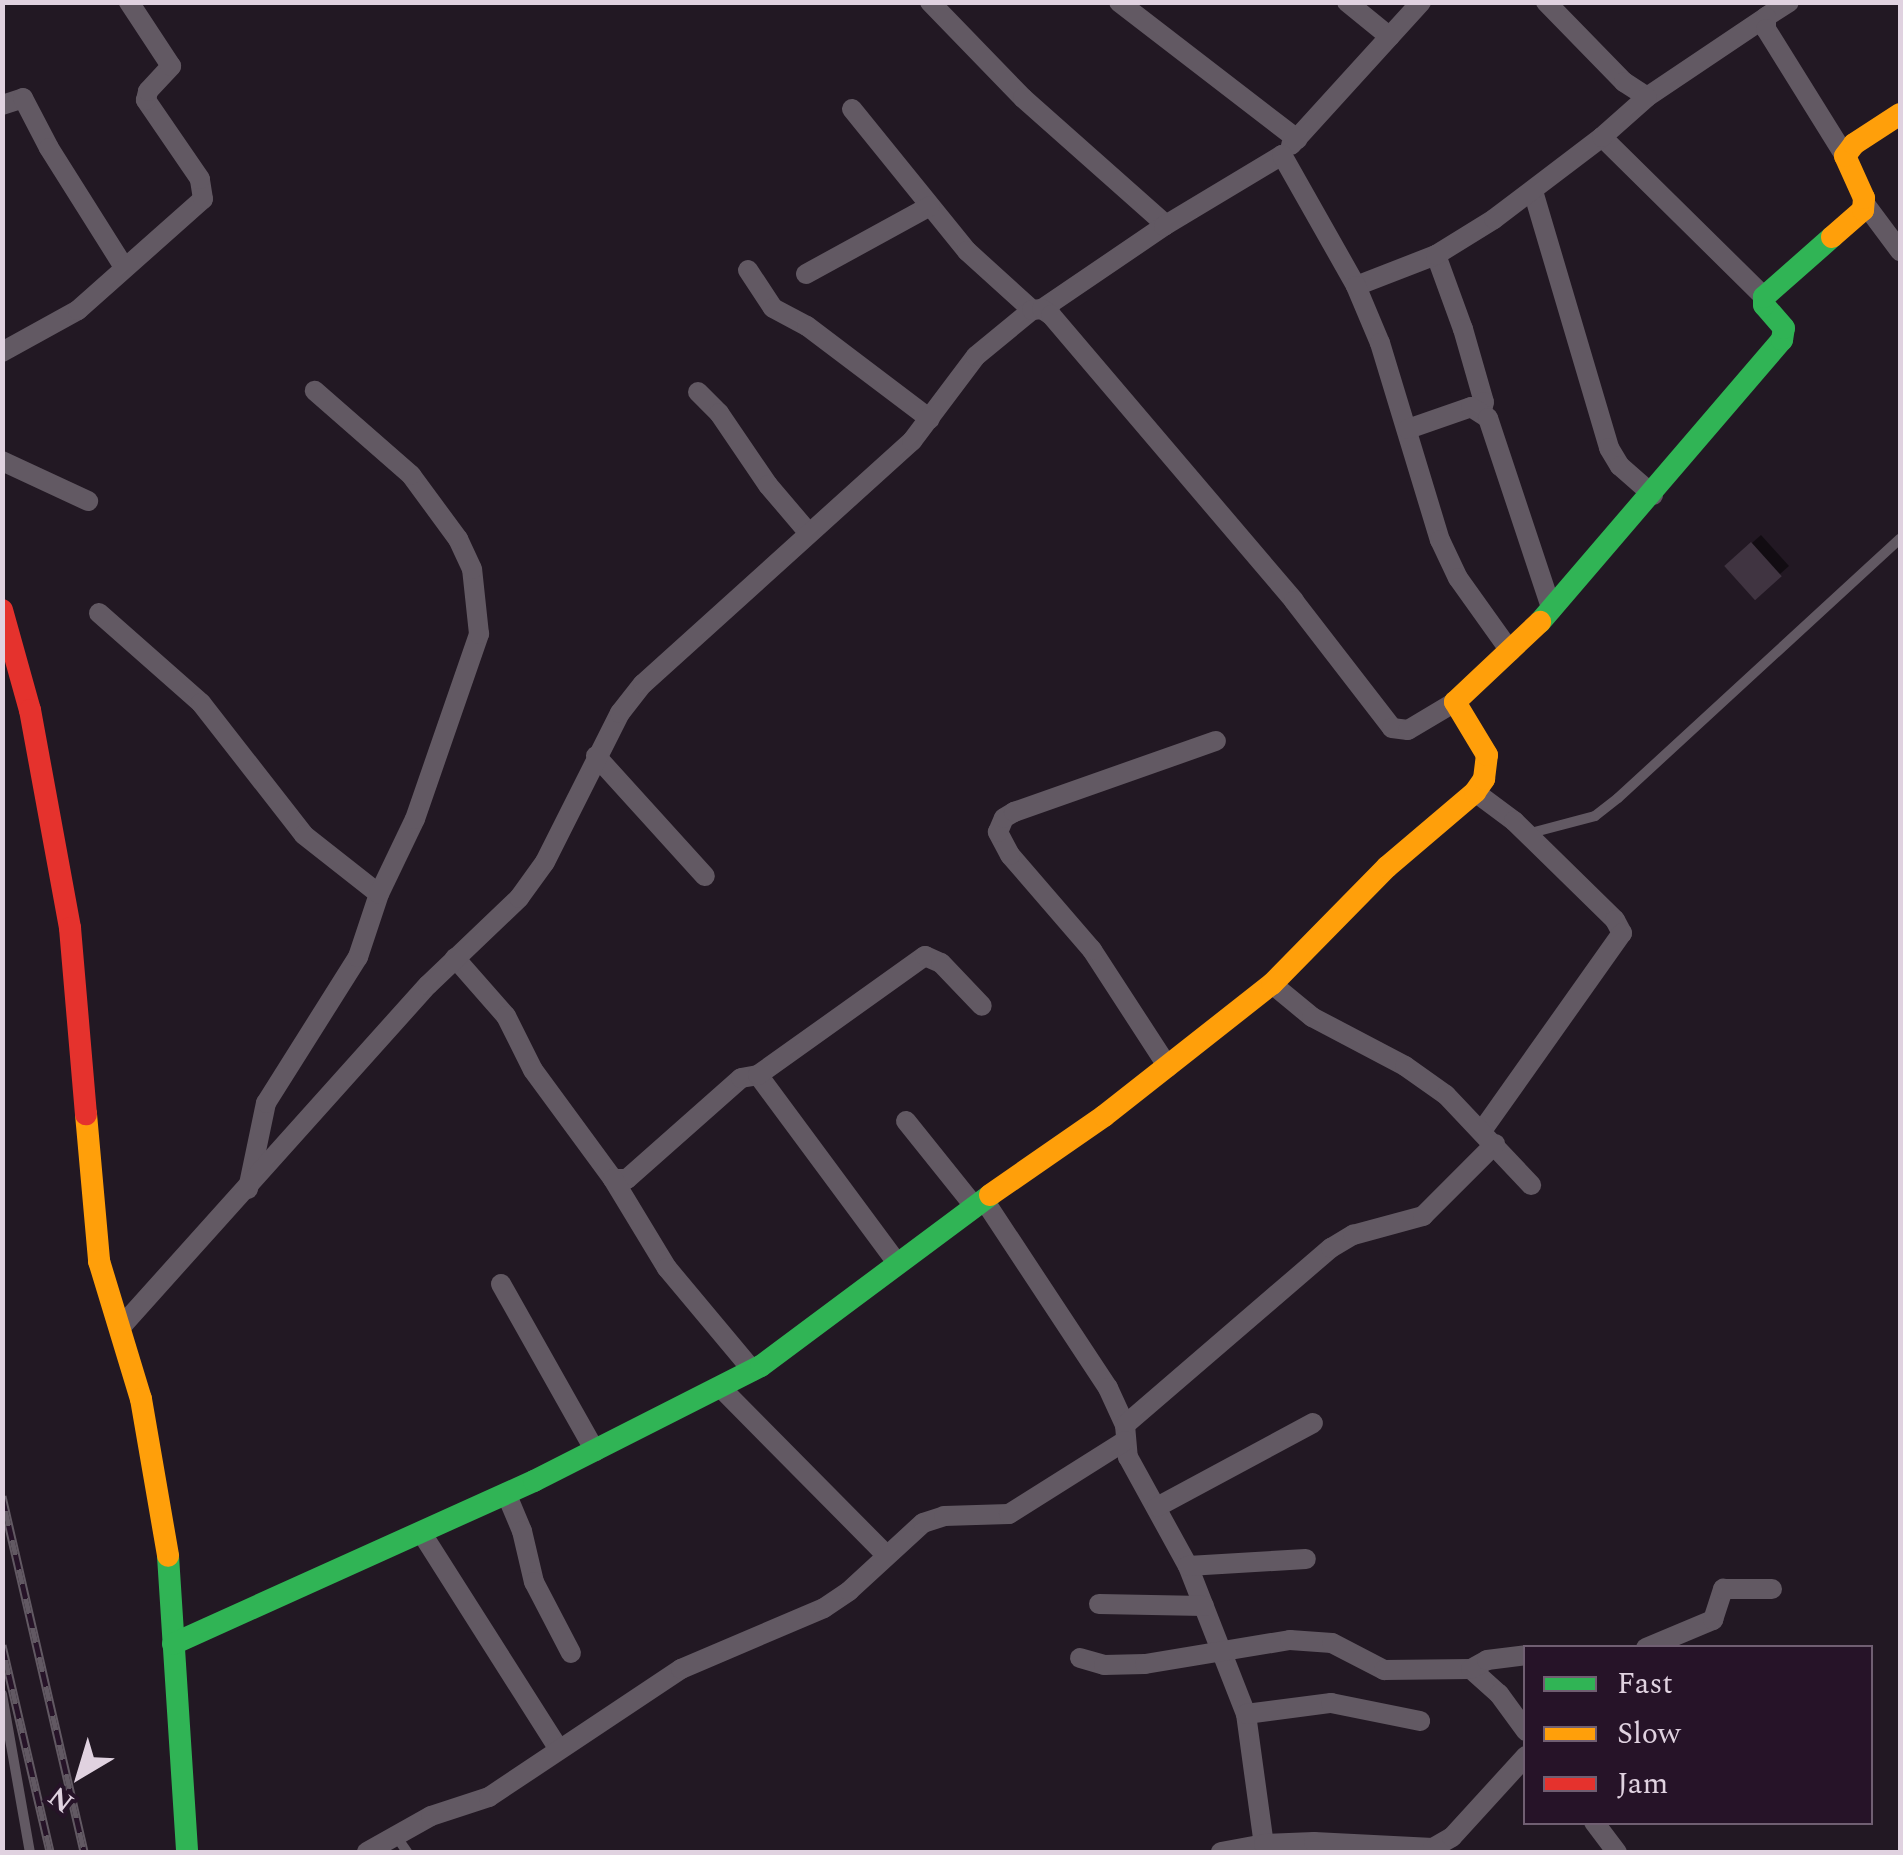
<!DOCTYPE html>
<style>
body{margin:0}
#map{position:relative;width:1903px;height:1855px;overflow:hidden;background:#221823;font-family:Spectral,serif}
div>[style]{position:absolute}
.shadow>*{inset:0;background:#0007}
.building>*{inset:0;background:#403441;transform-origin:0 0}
.lane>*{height:10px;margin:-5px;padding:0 5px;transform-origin:5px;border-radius:5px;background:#625963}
.street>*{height:20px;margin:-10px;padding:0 10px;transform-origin:10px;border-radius:10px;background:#625963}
.fast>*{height:22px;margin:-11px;padding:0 11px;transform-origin:11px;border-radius:11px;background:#30b455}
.slow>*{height:22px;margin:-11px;padding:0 11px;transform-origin:11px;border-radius:11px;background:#ff9f0a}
.jam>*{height:22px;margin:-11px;padding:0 11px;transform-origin:11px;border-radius:11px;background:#e5322d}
.rail>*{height:9px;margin-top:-4.5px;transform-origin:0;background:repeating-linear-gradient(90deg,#261328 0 15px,#625963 0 30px);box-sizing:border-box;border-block:2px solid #625963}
span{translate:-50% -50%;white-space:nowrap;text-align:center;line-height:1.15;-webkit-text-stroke:10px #261328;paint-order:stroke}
.frame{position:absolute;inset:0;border:5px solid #e0d2e0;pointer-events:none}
.legend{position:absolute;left:1523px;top:1645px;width:350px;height:180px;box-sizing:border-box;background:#261328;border:2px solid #705f72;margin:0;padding:12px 18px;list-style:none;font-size:30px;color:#e0d2e0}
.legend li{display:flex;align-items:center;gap:20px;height:50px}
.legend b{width:50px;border:2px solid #705f72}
.north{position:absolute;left:30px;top:1725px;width:100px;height:100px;-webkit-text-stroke:8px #261328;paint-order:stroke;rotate:218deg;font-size:28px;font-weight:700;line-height:40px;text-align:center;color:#e0d2e0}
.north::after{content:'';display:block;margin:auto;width:35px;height:45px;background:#e0d2e0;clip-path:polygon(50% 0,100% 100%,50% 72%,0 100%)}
</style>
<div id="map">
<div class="shadow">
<div style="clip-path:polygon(1761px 535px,1789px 566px,1780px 574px,1736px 557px)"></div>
</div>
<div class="building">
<div style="left:1751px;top:542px;width:46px;height:36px;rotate:48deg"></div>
</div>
<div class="lane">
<div style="left:1527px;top:834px;width:70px;rotate:-14.8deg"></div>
<div style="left:1595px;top:816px;width:29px;rotate:-38deg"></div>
<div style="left:1618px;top:798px;width:383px;rotate:-42.6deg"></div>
<div style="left:2px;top:1694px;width:160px;rotate:80deg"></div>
<div style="left:396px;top:1836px;width:19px;rotate:55deg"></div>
</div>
<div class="street">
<div style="left:930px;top:2px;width:134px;rotate:45.9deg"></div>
<div style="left:1023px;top:98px;width:191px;rotate:41.6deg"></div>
<div style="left:1119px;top:2px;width:225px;rotate:37.6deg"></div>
<div style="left:1347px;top:2px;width:55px;rotate:39.1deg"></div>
<div style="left:1546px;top:2px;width:112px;rotate:45.7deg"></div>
<div style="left:1624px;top:82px;width:27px;rotate:33deg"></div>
<div style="left:1647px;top:97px;width:143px;rotate:-33.9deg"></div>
<div style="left:1789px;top:2px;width:27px;rotate:147deg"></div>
<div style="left:1766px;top:17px;width:12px;rotate:90deg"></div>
<div style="left:1766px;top:29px;width:150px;rotate:58.1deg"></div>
<div style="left:2px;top:105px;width:22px;rotate:-18deg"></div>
<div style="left:23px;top:98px;width:56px;rotate:62.5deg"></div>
<div style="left:49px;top:148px;width:141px;rotate:57.8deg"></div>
<div style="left:852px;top:109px;width:183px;rotate:51deg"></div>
<div style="left:967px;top:251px;width:88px;rotate:42.2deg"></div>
<div style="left:1602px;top:137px;width:228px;rotate:44.6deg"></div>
<div style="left:1291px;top:145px;width:193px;rotate:-47.7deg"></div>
<div style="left:1533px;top:191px;width:268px;rotate:73.5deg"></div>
<div style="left:1609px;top:448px;width:21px;rotate:59deg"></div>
<div style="left:1620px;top:466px;width:44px;rotate:41.3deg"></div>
<div style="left:1865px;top:204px;width:59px;rotate:53.3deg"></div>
<div style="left:1436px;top:255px;width:79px;rotate:70deg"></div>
<div style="left:1463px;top:329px;width:76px;rotate:74deg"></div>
<div style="left:1484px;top:402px;width:9px;rotate:103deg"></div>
<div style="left:748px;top:270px;width:45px;rotate:56.7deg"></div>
<div style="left:773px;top:308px;width:38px;rotate:28deg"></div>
<div style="left:807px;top:326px;width:154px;rotate:37.1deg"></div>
<div style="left:806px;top:274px;width:141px;rotate:-28.7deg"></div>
<div style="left:1356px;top:286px;width:86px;rotate:-21.2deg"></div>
<div style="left:1436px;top:255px;width:68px;rotate:-31.8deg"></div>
<div style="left:1494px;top:219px;width:136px;rotate:-37.2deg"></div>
<div style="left:1602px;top:137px;width:60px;rotate:-41.6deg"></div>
<div style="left:1042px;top:309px;width:148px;rotate:-34.2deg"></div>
<div style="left:1164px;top:226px;width:138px;rotate:-31deg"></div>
<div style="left:1282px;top:155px;width:150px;rotate:60.5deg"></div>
<div style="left:1356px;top:286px;width:62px;rotate:67.2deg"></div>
<div style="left:1380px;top:343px;width:206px;rotate:73.1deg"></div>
<div style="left:1440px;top:540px;width:42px;rotate:64.7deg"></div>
<div style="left:1458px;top:578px;width:90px;rotate:54.5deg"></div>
<div style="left:2px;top:352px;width:87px;rotate:-28.9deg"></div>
<div style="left:78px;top:310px;width:167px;rotate:-41.6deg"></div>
<div style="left:203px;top:199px;width:20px;rotate:-99deg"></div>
<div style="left:200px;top:179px;width:96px;rotate:-124.4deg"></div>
<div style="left:146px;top:100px;width:9px;rotate:-77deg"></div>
<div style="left:148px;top:91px;width:34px;rotate:-47deg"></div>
<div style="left:171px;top:66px;width:77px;rotate:-123.3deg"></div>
<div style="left:698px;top:392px;width:30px;rotate:45deg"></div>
<div style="left:719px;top:413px;width:87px;rotate:55.8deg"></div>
<div style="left:768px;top:485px;width:62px;rotate:49.6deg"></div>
<div style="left:1408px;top:429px;width:67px;rotate:-19.2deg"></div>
<div style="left:1471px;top:407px;width:20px;rotate:33deg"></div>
<div style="left:1488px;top:418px;width:202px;rotate:71.6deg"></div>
<div style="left:2px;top:461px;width:95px;rotate:24.9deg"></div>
<div style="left:99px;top:613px;width:136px;rotate:41.4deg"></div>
<div style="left:201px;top:703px;width:167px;rotate:52deg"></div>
<div style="left:304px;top:835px;width:95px;rotate:38.2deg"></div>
<div style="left:596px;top:756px;width:162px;rotate:47.8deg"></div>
<div style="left:1475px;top:792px;width:49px;rotate:36.6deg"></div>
<div style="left:1514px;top:821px;width:141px;rotate:44.4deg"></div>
<div style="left:1615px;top:920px;width:15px;rotate:62deg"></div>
<div style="left:1622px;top:933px;width:242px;rotate:125.3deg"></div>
<div style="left:455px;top:958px;width:77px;rotate:48.7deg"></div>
<div style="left:506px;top:1016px;width:60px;rotate:63.4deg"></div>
<div style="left:533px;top:1070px;width:135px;rotate:53.7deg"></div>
<div style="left:613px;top:1179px;width:14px"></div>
<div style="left:627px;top:1179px;width:152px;rotate:-41.5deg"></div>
<div style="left:741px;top:1078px;width:17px;rotate:-10deg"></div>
<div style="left:758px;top:1075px;width:235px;rotate:53.5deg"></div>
<div style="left:1272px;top:984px;width:52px;rotate:39.5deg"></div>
<div style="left:1312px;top:1017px;width:105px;rotate:27.8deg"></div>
<div style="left:1405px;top:1066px;width:50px;rotate:35.3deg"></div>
<div style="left:1446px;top:1095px;width:124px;rotate:46.6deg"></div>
<div style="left:1168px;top:1067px;width:140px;rotate:-123deg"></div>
<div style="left:1092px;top:950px;width:125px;rotate:-130.8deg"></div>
<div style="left:1010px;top:855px;width:26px;rotate:-118deg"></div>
<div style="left:998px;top:832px;width:15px;rotate:-67deg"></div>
<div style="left:1004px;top:818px;width:12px;rotate:-31deg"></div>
<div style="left:1014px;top:812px;width:214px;rotate:-19.4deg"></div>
<div style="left:758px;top:1075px;width:205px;rotate:-35.5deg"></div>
<div style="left:925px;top:956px;width:17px;rotate:24deg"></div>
<div style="left:941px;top:963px;width:59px;rotate:46.4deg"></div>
<div style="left:906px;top:1121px;width:109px;rotate:51.3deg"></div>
<div style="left:613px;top:1179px;width:104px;rotate:58.8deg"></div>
<div style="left:667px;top:1268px;width:134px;rotate:50.1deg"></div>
<div style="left:248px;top:1189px;width:88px;rotate:-78.2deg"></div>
<div style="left:266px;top:1103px;width:173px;rotate:-57.8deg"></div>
<div style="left:358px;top:957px;width:66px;rotate:-71.6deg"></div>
<div style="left:379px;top:894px;width:83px;rotate:-64.4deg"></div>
<div style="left:415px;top:819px;width:196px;rotate:-70.9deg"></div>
<div style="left:479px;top:634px;width:65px;rotate:-96.1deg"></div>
<div style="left:472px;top:569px;width:33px;rotate:-115deg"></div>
<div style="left:458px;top:539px;width:79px;rotate:-126.3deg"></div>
<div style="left:411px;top:475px;width:128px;rotate:-138.8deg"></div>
<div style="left:984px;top:1200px;width:225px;rotate:56.6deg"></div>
<div style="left:1108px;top:1388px;width:41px;rotate:65.3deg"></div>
<div style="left:1125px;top:1425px;width:32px;rotate:85deg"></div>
<div style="left:1128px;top:1457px;width:124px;rotate:61.2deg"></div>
<div style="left:1188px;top:1566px;width:159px;rotate:68.6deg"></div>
<div style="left:1246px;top:1714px;width:139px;rotate:82.2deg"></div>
<div style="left:501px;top:1284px;width:192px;rotate:60.6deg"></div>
<div style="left:120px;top:1328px;width:461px;rotate:-48.1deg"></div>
<div style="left:428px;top:985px;width:126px;rotate:-43.7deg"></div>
<div style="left:519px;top:898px;width:44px;rotate:-54.2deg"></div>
<div style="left:545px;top:862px;width:167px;rotate:-63.3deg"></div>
<div style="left:620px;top:713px;width:37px;rotate:-52deg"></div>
<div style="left:643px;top:684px;width:363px;rotate:-42.1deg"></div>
<div style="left:912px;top:441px;width:106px;rotate:-53deg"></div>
<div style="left:976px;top:356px;width:72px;rotate:-39.4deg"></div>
<div style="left:1032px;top:310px;width:10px;rotate:-6deg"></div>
<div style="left:1042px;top:309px;width:11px;rotate:34deg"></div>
<div style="left:1051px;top:315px;width:375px;rotate:49.6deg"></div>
<div style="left:1294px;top:601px;width:160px;rotate:52.3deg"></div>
<div style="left:1392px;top:728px;width:16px;rotate:7deg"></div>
<div style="left:1408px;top:730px;width:55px;rotate:-30.8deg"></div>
<div style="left:722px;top:1389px;width:233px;rotate:45.3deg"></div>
<div style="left:1125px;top:1425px;width:272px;rotate:-40.7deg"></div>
<div style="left:1331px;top:1248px;width:26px;rotate:-31deg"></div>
<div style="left:1353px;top:1235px;width:73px;rotate:-15.2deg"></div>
<div style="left:1423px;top:1216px;width:102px;rotate:-45deg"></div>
<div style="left:506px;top:1493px;width:41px;rotate:67.2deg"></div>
<div style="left:522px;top:1531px;width:52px;rotate:76.8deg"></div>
<div style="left:534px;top:1582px;width:80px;rotate:62.5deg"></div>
<div style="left:1157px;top:1507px;width:177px;rotate:-28.3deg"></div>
<div style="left:421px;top:1532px;width:256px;rotate:57.6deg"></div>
<div style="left:1188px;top:1566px;width:118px;rotate:-3.4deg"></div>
<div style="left:1099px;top:1604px;width:105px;rotate:1.1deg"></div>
<div style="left:1646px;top:1648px;width:73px;rotate:-22.7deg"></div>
<div style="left:1713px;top:1620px;width:33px;rotate:-72deg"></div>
<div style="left:1723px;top:1589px;width:49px"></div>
<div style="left:1080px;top:1658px;width:25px;rotate:16deg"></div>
<div style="left:1104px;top:1665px;width:41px;rotate:-1.4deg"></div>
<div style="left:1145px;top:1664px;width:147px;rotate:-9.4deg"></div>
<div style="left:1290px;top:1640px;width:42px;rotate:4.1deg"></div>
<div style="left:1332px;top:1643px;width:59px;rotate:27.4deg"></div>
<div style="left:1384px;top:1670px;width:87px;rotate:-0.7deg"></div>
<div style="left:1471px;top:1669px;width:38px;rotate:42deg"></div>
<div style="left:1499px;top:1694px;width:46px;rotate:53.9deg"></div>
<div style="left:1471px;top:1669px;width:18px;rotate:-29deg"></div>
<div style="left:1487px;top:1660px;width:39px;rotate:-7deg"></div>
<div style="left:1246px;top:1714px;width:86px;rotate:-7.4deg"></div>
<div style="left:1331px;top:1703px;width:91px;rotate:11.4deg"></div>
<div style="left:1594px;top:1822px;width:38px;rotate:53deg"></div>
<div style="left:367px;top:1852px;width:73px;rotate:-29.4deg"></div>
<div style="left:431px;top:1816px;width:61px;rotate:-18.1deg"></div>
<div style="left:489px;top:1797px;width:231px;rotate:-33.7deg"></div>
<div style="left:681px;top:1669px;width:155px;rotate:-23.1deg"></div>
<div style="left:824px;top:1608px;width:30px;rotate:-34deg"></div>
<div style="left:849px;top:1591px;width:100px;rotate:-42.6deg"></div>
<div style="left:923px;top:1523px;width:22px;rotate:-18deg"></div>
<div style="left:944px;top:1516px;width:65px;rotate:-1.8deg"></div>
<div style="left:1009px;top:1514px;width:137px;rotate:-32.2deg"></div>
<div style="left:1221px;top:1852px;width:44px;rotate:-10.5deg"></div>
<div style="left:1264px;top:1844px;width:50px;rotate:-2.3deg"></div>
<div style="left:1314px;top:1842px;width:119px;rotate:2.9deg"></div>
<div style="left:1433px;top:1848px;width:22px;rotate:-30deg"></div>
<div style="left:1452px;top:1837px;width:110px;rotate:-47.6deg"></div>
</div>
<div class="fast">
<div style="left:1540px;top:622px;width:372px;rotate:-49.4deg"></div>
<div style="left:1782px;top:340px;width:12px;rotate:-81deg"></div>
<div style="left:1784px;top:328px;width:30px;rotate:-131deg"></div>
<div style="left:1764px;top:305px;width:8px;rotate:-90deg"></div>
<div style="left:1764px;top:297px;width:91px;rotate:-41.4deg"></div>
<div style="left:168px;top:1556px;width:297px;rotate:86.3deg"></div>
<div style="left:173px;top:1644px;width:396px;rotate:-24.3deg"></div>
<div style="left:534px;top:1481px;width:254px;rotate:-26.9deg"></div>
<div style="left:761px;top:1366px;width:286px;rotate:-36.7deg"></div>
</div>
<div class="slow">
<div style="left:1832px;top:237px;width:41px;rotate:-41.1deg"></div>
<div style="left:1863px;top:210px;width:12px;rotate:-85deg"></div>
<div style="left:1864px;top:198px;width:46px;rotate:-114.3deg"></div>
<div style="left:1845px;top:156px;width:15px;rotate:-53deg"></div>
<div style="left:1854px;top:144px;width:55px;rotate:-33.1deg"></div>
<div style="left:86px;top:1114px;width:148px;rotate:84.9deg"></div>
<div style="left:99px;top:1261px;width:144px;rotate:73.1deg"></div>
<div style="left:141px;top:1399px;width:159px;rotate:80.2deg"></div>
<div style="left:990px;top:1195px;width:139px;rotate:-34.7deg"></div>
<div style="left:1104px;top:1116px;width:214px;rotate:-38.2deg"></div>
<div style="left:1272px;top:984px;width:164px;rotate:-45.5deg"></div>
<div style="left:1387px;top:867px;width:116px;rotate:-40.4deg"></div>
<div style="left:1475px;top:792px;width:16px;rotate:-55deg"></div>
<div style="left:1484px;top:779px;width:24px;rotate:-83deg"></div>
<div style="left:1487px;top:755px;width:62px;rotate:-121.1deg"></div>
<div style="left:1455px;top:702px;width:117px;rotate:-43.3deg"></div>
</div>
<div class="jam">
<div style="left:2px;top:610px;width:104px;rotate:74.4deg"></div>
<div style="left:30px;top:710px;width:222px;rotate:79.6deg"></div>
<div style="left:70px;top:928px;width:187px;rotate:85.1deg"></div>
</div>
<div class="rail">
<div style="left:2px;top:1496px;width:365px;rotate:77deg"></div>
<div style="left:2px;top:1645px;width:212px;rotate:76.9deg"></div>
</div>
<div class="frame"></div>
<ul class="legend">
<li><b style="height:12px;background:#30b455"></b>Fast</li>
<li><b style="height:12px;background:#ff9f0a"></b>Slow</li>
<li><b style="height:12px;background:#e5322d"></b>Jam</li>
</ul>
<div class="north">N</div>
</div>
